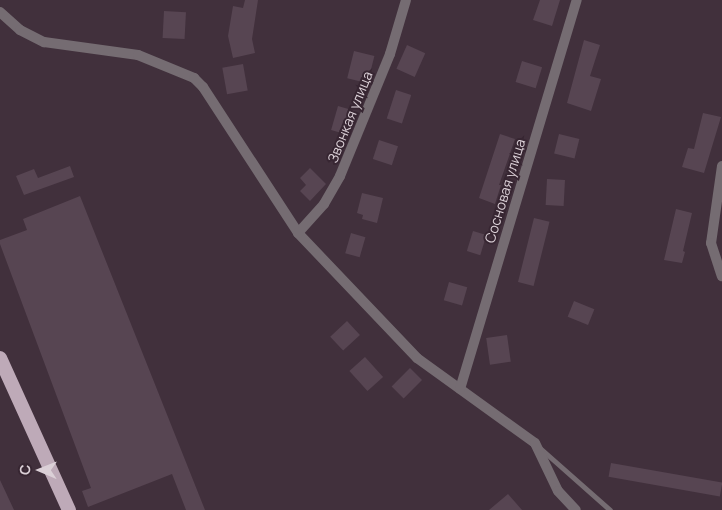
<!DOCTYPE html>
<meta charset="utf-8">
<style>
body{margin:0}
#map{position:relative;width:722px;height:510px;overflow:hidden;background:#41303c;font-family:Manrope,sans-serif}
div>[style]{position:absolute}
.building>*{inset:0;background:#574552;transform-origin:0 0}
.service>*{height:5px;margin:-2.5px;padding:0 2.5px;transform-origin:2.5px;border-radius:2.5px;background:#756c72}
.minor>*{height:10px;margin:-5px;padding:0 5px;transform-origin:5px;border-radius:5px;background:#756c72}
.trunk>*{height:14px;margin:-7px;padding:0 7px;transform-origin:7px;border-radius:7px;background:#beaab8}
span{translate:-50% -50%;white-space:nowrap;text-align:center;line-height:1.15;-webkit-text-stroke:4px #372632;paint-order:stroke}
.street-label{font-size:14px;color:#dbd0d7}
.north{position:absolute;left:15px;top:445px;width:50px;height:50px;-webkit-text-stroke:4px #372632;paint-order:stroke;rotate:271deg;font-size:14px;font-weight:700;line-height:20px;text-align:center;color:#dbd0d7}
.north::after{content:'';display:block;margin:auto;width:18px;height:22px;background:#dbd0d7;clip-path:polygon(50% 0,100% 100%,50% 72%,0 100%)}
</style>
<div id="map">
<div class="building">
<div style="clip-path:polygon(245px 0,258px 0,252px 39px,255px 53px,233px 58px,228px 36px,233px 6px,243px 8px)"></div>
<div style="clip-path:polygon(540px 0,560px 0,552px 26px,533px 20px)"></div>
<div style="left:164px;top:11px;width:22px;height:27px;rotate:3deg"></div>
<div style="clip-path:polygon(584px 40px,600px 45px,590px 76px,601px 79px,591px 111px,567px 103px)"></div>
<div style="left:407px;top:45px;width:20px;height:26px;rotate:24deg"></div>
<div style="left:354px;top:51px;width:21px;height:28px;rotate:14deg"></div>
<div style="left:522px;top:61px;width:21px;height:22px;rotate:17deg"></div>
<div style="left:243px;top:64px;width:27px;height:21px;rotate:80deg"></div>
<div style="left:396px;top:90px;width:16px;height:30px;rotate:18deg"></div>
<div style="left:338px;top:106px;width:18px;height:25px;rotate:16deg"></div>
<div style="clip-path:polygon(703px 113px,721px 117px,704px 173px,682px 167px,688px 148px,694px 149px)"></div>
<div style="clip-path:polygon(500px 134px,515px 139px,499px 185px,501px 185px,495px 204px,479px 198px)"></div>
<div style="left:559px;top:134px;width:21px;height:20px;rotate:14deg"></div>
<div style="left:379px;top:140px;width:20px;height:20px;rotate:18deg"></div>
<div style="clip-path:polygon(70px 166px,74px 177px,24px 195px,16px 176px,34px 169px,38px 178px)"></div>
<div style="clip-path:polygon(310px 168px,326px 184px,310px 201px,300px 191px,306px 185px,300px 178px)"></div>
<div style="left:547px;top:179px;width:18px;height:26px;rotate:3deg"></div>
<div style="clip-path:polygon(362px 193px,383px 198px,377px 223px,362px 219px,363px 215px,357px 213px)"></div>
<div style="clip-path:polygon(80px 196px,205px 510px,186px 510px,172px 474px,88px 507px,82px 491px,91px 488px,0 244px,0 240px,27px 230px,23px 219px)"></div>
<div style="clip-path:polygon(676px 209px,692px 213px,683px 251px,685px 252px,682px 263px,664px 260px)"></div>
<div style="left:534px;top:218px;width:16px;height:66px;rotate:14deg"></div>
<div style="left:473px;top:231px;width:14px;height:21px;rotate:17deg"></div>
<div style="left:351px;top:233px;width:15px;height:21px;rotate:16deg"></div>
<div style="left:449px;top:282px;width:19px;height:19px;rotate:16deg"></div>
<div style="left:574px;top:301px;width:22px;height:17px;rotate:22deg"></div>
<div style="left:347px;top:321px;width:19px;height:23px;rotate:47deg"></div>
<div style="left:507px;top:335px;width:27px;height:21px;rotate:82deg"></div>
<div style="left:365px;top:357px;width:27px;height:21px;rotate:48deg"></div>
<div style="left:410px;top:368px;width:17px;height:26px;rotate:45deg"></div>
<div style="left:611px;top:463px;width:113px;height:14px;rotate:10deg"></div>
<div style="clip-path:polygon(0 480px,14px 510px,0 510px)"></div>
<div style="clip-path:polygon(508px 494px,522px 510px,489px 510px)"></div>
</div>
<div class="service">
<div style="left:541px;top:449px;width:92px;rotate:41.5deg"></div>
</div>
<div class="minor">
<div style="left:0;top:12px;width:27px;rotate:42deg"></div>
<div style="left:20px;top:30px;width:27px;rotate:27deg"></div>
<div style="left:44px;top:42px;width:95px;rotate:7.9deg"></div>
<div style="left:138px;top:55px;width:61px;rotate:22.3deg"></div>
<div style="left:194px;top:78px;width:13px;rotate:45deg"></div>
<div style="left:203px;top:87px;width:174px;rotate:56.9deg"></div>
<div style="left:298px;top:233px;width:173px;rotate:46.4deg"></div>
<div style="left:417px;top:358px;width:145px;rotate:35.8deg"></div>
<div style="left:535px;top:443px;width:53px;rotate:64.4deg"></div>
<div style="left:558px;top:491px;width:26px;rotate:47deg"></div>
<div style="left:722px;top:166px;width:78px;rotate:98.1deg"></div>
<div style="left:711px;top:243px;width:35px;rotate:72deg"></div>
<div style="left:298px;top:233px;width:39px;rotate:-48deg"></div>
<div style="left:324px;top:204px;width:32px;rotate:-60deg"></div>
<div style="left:340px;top:176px;width:132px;rotate:-67.7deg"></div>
<div style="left:390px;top:54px;width:56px;rotate:-73.5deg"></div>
<div style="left:460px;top:389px;width:406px;rotate:-73.3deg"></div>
</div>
<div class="trunk">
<div style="left:0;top:358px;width:167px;rotate:65.6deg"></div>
</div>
<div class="street-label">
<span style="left:350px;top:117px;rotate:-68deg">Звонкая улица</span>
<span style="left:505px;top:191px;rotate:-73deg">Сосновая улица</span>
</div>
<div class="north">С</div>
</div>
